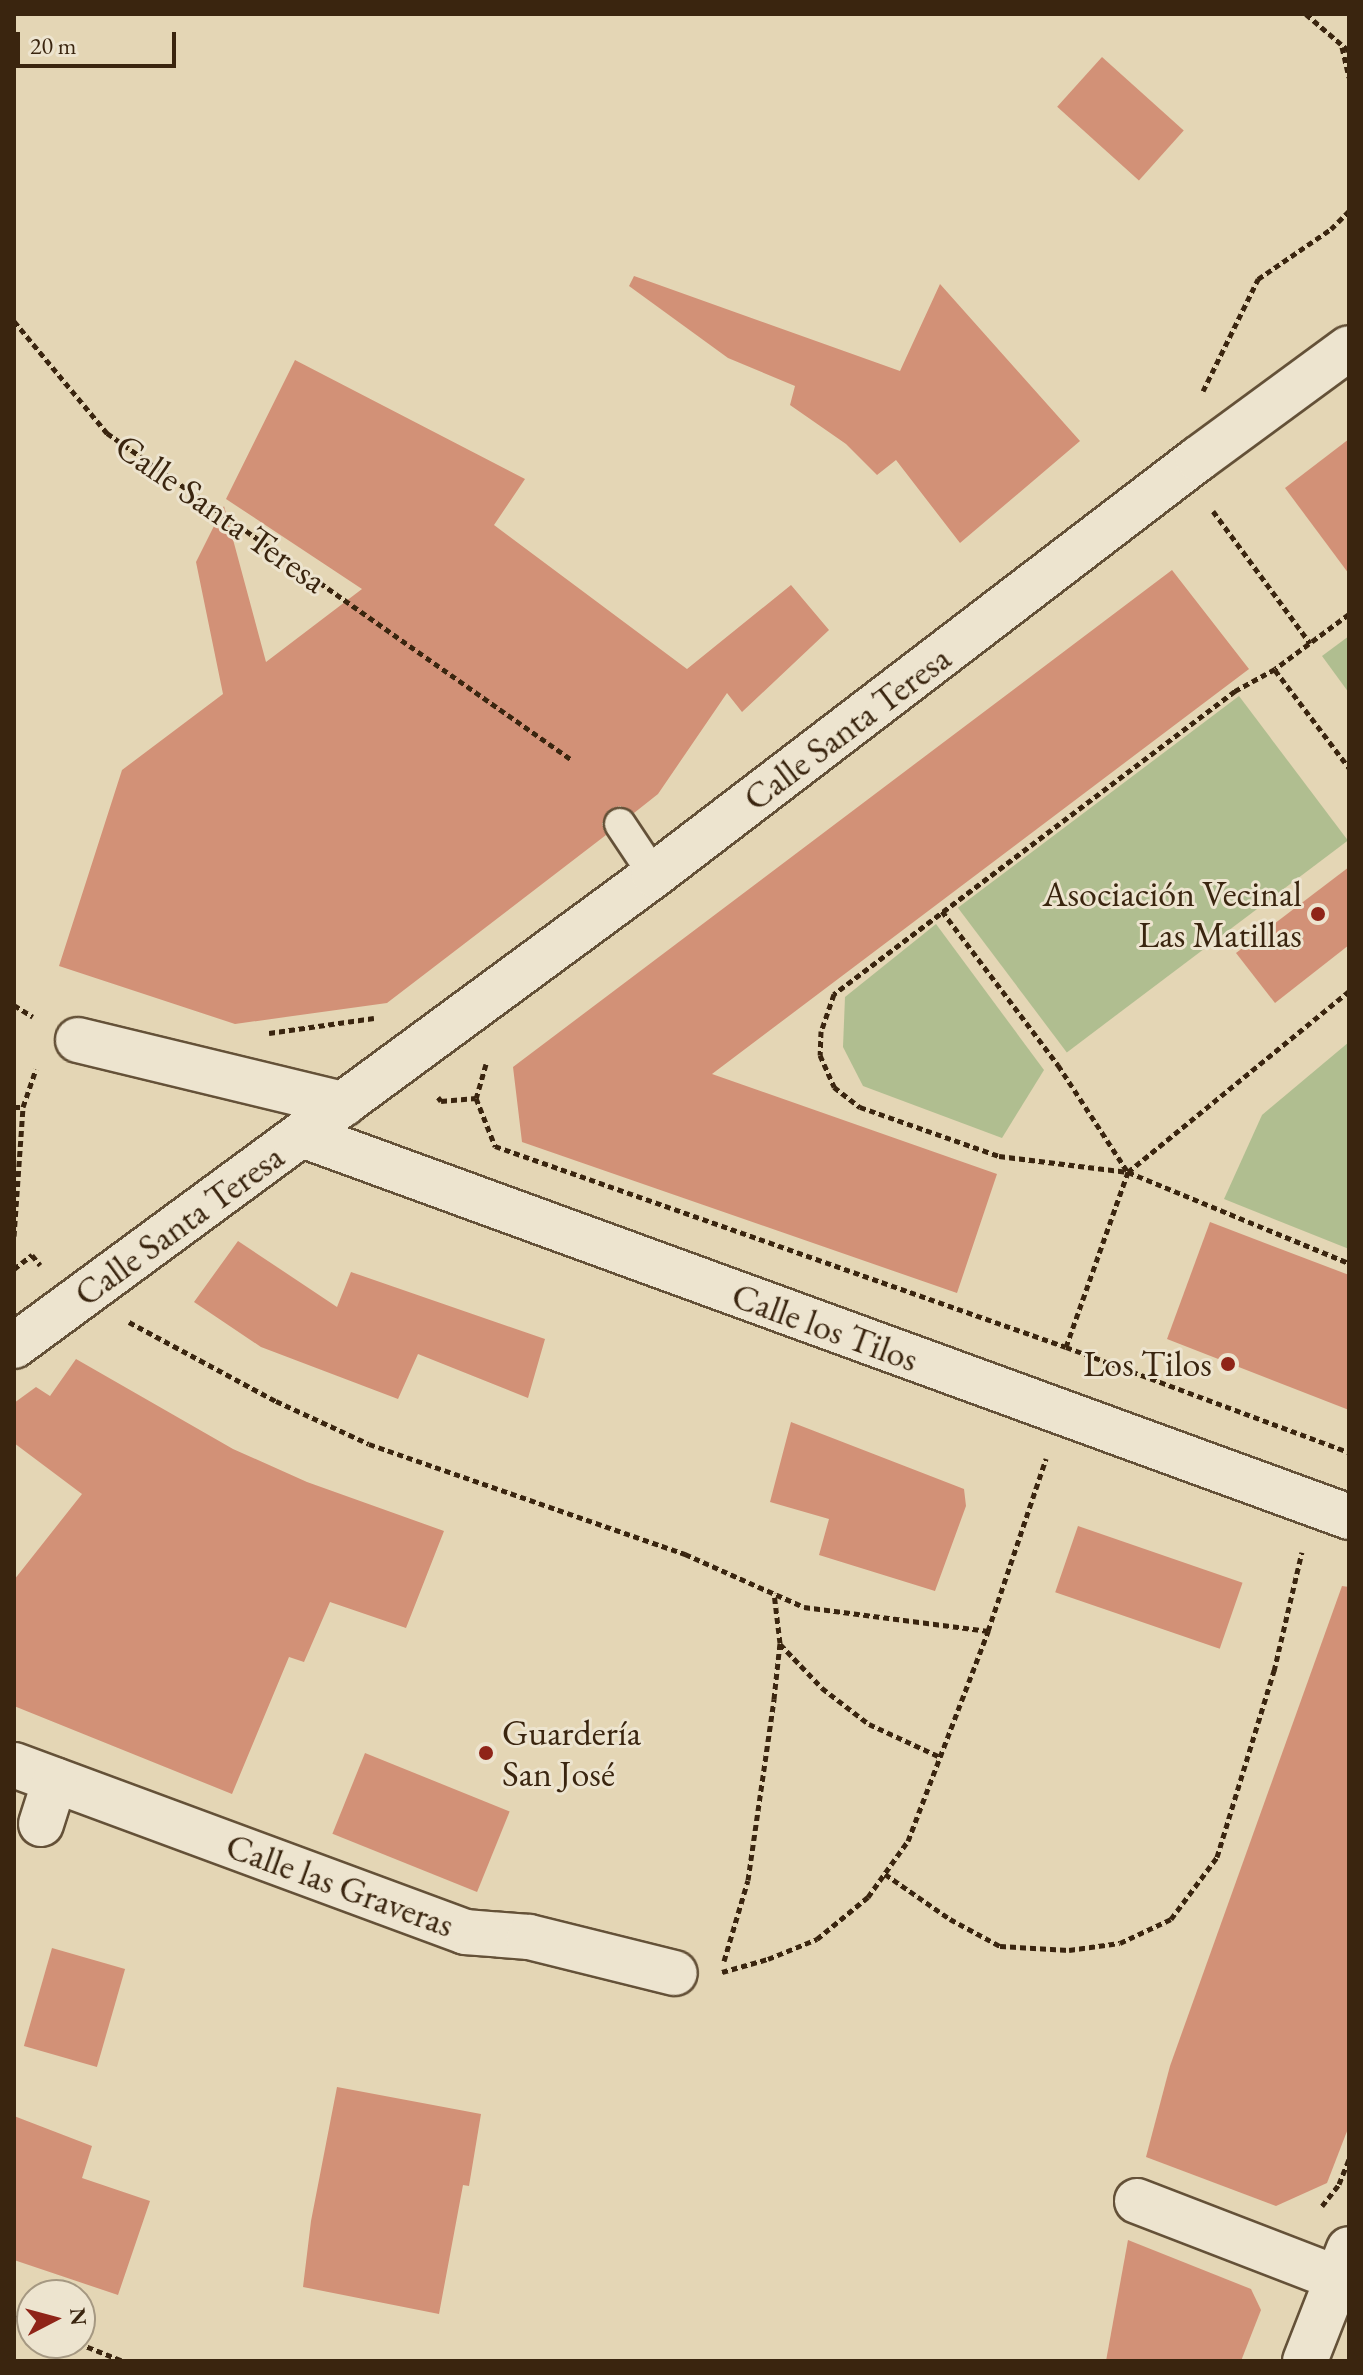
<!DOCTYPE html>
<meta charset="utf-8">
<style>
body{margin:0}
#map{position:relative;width:1363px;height:2375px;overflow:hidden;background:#e4d6b5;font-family:"EB Garamond",serif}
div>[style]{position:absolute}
.green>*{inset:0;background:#b0be90;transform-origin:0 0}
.building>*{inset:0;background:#d29177;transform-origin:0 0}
.path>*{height:5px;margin-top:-2.5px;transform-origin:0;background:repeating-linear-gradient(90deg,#3a250f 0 6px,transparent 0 10px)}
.roads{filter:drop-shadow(2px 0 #645138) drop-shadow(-2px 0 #645138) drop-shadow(0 2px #645138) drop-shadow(0 -2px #645138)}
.service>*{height:30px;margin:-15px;padding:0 15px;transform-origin:15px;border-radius:15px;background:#ede4cf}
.minor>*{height:44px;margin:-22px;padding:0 22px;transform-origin:22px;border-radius:22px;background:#ede4cf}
.dots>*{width:22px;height:22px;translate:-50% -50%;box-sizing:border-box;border:4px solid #ede4cf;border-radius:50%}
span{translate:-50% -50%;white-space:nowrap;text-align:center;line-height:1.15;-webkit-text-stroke:6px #ede4cf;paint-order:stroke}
.street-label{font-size:36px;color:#3a250f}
.poi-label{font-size:36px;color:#3a250f}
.right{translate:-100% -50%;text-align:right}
.left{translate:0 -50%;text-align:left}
.frame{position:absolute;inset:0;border:16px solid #3a250f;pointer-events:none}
.north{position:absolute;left:16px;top:2279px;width:80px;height:80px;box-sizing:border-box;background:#ede4cf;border:2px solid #a59882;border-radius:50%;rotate:84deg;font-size:22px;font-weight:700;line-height:32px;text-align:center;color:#3a250f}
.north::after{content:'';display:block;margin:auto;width:28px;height:36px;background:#8f2418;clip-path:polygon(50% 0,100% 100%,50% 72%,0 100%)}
.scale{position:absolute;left:16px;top:32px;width:160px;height:36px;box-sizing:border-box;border:4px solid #3a250f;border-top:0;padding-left:10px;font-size:24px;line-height:28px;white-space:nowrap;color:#3a250f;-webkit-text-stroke:6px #ede4cf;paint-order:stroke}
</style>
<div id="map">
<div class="green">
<div style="clip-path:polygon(1349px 636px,1349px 693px,1322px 656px)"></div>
<div style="left:1239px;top:696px;width:181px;height:352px;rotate:53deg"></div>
<div style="clip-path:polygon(936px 924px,1044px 1070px,1002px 1138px,863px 1086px,843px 1047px,845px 997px)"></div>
<div style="clip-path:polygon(1349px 1042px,1349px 1249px,1224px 1199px,1262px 1115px)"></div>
</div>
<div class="building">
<div style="left:1102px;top:57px;width:110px;height:67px;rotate:42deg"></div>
<div style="clip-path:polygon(634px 276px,900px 371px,940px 284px,1080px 441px,960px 543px,896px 460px,877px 475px,846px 444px,790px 405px,795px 386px,728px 358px,629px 286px)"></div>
<div style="clip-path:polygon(295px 360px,525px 479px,494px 525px,687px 669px,791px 585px,829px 630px,742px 712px,727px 693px,658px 794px,634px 813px,620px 806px,609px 810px,602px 824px,606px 835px,387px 1003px,235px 1024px,59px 966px,122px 770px,223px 694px,196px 562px,224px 506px,266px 662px,362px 589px,226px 499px)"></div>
<div style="clip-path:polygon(1349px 439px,1349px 574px,1285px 488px)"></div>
<div style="clip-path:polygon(1172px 570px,1249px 669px,712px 1074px,997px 1174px,957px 1293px,522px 1142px,513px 1067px)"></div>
<div style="clip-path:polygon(1349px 867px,1349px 945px,1275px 1003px,1236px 953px)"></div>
<div style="clip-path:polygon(1210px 1222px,1349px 1275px,1349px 1410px,1167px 1339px)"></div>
<div style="clip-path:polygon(238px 1241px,337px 1307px,351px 1272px,545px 1339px,528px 1398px,418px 1354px,398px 1399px,261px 1347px,194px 1302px)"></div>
<div style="clip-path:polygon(76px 1359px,233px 1449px,307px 1482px,444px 1531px,406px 1628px,330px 1602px,304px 1662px,289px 1657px,232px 1794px,14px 1706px,14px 1580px,82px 1494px,14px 1443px,14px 1403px,36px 1387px,50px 1396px)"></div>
<div style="clip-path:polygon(791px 1422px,964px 1489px,966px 1506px,935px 1591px,819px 1555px,829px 1519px,770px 1502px)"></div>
<div style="left:1078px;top:1526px;width:174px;height:70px;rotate:19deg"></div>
<div style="clip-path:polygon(1342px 1586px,1349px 1587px,1349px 2126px,1327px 2183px,1276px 2206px,1146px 2157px,1170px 2066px)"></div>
<div style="left:365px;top:1753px;width:156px;height:87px;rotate:22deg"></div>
<div style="left:52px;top:1948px;width:76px;height:102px;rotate:16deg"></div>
<div style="clip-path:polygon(337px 2087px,481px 2114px,469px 2186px,463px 2185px,439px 2314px,303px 2287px,311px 2221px)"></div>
<div style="clip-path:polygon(14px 2116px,92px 2146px,82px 2178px,150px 2201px,118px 2295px,14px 2260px)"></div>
<div style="clip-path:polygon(1128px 2240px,1251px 2289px,1261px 2310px,1241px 2361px,1106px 2361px)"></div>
</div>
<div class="path">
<div style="left:1306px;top:14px;width:57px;rotate:40.7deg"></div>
<div style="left:1342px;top:47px;width:31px;rotate:77deg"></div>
<div style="left:14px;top:321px;width:146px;rotate:50.3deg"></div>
<div style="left:107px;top:433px;width:568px;rotate:35.12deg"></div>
<div style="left:1203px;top:391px;width:125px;rotate:-63.8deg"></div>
<div style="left:1258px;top:279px;width:88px;rotate:-34.4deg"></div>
<div style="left:1331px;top:229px;width:25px;rotate:-45deg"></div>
<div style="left:1213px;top:511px;width:164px;rotate:53.7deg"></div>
<div style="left:1349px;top:614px;width:92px;rotate:143.4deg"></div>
<div style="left:1275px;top:669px;width:46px;rotate:151.2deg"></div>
<div style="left:1235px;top:691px;width:503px;rotate:142.92deg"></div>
<div style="left:834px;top:994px;width:39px;rotate:109deg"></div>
<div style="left:821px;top:1031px;width:24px;rotate:92deg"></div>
<div style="left:820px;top:1055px;width:35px;rotate:66deg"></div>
<div style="left:834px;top:1087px;width:33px;rotate:38deg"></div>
<div style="left:860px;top:1107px;width:147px;rotate:19.4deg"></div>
<div style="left:999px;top:1156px;width:130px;rotate:7.1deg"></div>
<div style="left:1128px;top:1172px;width:239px;rotate:22.4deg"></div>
<div style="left:1275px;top:670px;width:123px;rotate:52.9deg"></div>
<div style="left:942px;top:911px;width:193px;rotate:53deg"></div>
<div style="left:1058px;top:1065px;width:126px;rotate:56.9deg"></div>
<div style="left:14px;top:1005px;width:22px;rotate:32deg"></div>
<div style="left:269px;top:1033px;width:106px;rotate:-8.1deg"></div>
<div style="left:486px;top:1064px;width:35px;rotate:106deg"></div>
<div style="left:476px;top:1098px;width:52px;rotate:68.4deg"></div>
<div style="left:495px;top:1146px;width:605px;rotate:19.39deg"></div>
<div style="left:1066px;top:1347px;width:302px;rotate:20.4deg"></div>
<div style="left:438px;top:1097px;width:5px;rotate:53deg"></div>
<div style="left:441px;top:1101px;width:35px;rotate:-5deg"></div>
<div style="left:14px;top:1107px;width:9px"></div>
<div style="left:14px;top:1236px;width:129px;rotate:-86deg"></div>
<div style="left:23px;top:1107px;width:40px;rotate:-71.1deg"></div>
<div style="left:14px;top:1269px;width:23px;rotate:-38deg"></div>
<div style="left:32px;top:1255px;width:13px;rotate:51deg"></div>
<div style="left:129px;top:1322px;width:167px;rotate:28.3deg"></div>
<div style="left:276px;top:1401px;width:102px;rotate:24.8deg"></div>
<div style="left:369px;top:1444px;width:335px;rotate:19.2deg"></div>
<div style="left:685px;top:1554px;width:130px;rotate:24deg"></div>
<div style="left:804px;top:1607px;width:186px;rotate:7.4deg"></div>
<div style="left:1066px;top:1347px;width:186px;rotate:-70.5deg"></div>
<div style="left:1128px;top:1172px;width:286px;rotate:-39.3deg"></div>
<div style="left:780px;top:1644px;width:61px;rotate:46.3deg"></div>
<div style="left:822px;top:1688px;width:59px;rotate:37.5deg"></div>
<div style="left:869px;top:1724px;width:78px;rotate:24.9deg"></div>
<div style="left:885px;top:1874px;width:79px;rotate:34.7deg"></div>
<div style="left:950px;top:1919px;width:57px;rotate:28.4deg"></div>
<div style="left:1000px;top:1946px;width:69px;rotate:3.3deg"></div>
<div style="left:1069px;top:1950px;width:51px;rotate:-7.8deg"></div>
<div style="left:1120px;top:1943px;width:56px;rotate:-25.2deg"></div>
<div style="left:1171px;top:1919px;width:77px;rotate:-53.4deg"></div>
<div style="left:1217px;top:1857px;width:195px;rotate:-73deg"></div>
<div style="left:1274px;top:1671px;width:122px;rotate:-76.8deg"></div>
<div style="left:724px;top:1961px;width:84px;rotate:-73.5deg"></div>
<div style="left:748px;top:1880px;width:183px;rotate:-81.8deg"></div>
<div style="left:774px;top:1699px;width:56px;rotate:-83.9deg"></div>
<div style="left:780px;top:1643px;width:50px;rotate:-96.8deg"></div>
<div style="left:722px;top:1972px;width:48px;rotate:-15.8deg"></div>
<div style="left:768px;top:1959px;width:53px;rotate:-22.2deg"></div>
<div style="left:817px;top:1939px;width:66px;rotate:-39.5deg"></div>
<div style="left:868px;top:1897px;width:69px;rotate:-54.5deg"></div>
<div style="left:908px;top:1841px;width:225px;rotate:-69.1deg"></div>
<div style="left:988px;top:1631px;width:182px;rotate:-71.4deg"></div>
<div style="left:1322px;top:2206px;width:28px;rotate:-52deg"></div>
<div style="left:1339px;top:2184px;width:27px;rotate:-68deg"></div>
<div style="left:14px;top:2317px;width:20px;rotate:24deg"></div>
<div style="left:78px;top:2343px;width:48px;rotate:21.8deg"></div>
</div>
<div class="roads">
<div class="service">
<div style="left:620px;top:824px;width:61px;rotate:56.3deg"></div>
</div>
<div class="minor">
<div style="left:78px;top:1040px;width:273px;rotate:13.6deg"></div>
<div style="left:302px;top:1135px;width:1115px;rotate:20.04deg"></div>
<div style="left:14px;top:1346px;width:795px;rotate:-36.35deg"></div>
<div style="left:654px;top:875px;width:685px;rotate:-37.41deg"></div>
<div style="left:1198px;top:459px;width:187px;rotate:-36.3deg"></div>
<div style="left:14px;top:1765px;width:481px;rotate:20.3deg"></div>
<div style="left:465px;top:1932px;width:64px;rotate:4.5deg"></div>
<div style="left:529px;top:1937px;width:150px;rotate:13.9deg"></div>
<div style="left:41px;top:1824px;width:46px;rotate:-72.3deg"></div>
<div style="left:1137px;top:2201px;width:214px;rotate:21.1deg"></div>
<div style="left:1305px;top:2361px;width:120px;rotate:-68.6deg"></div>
</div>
</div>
<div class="dots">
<div style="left:1318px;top:914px;background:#8f2418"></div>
<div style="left:1228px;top:1364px;background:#8f2418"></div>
<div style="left:486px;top:1753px;background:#8f2418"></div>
</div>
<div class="street-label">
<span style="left:221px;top:513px;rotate:35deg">Calle Santa Teresa</span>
<span style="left:847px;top:728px;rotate:-37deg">Calle Santa Teresa</span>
<span style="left:179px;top:1225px;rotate:-36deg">Calle Santa Teresa</span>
<span style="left:825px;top:1327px;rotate:20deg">Calle los Tilos</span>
<span style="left:340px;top:1885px;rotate:20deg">Calle las Graveras</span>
</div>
<div class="poi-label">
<span class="right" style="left:1302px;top:914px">Asociación Vecinal<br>Las Matillas</span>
<span class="right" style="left:1212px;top:1364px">Los Tilos</span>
<span class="left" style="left:502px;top:1753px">Guardería<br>San José</span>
</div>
<div class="frame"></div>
<div class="north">N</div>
<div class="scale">20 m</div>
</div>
